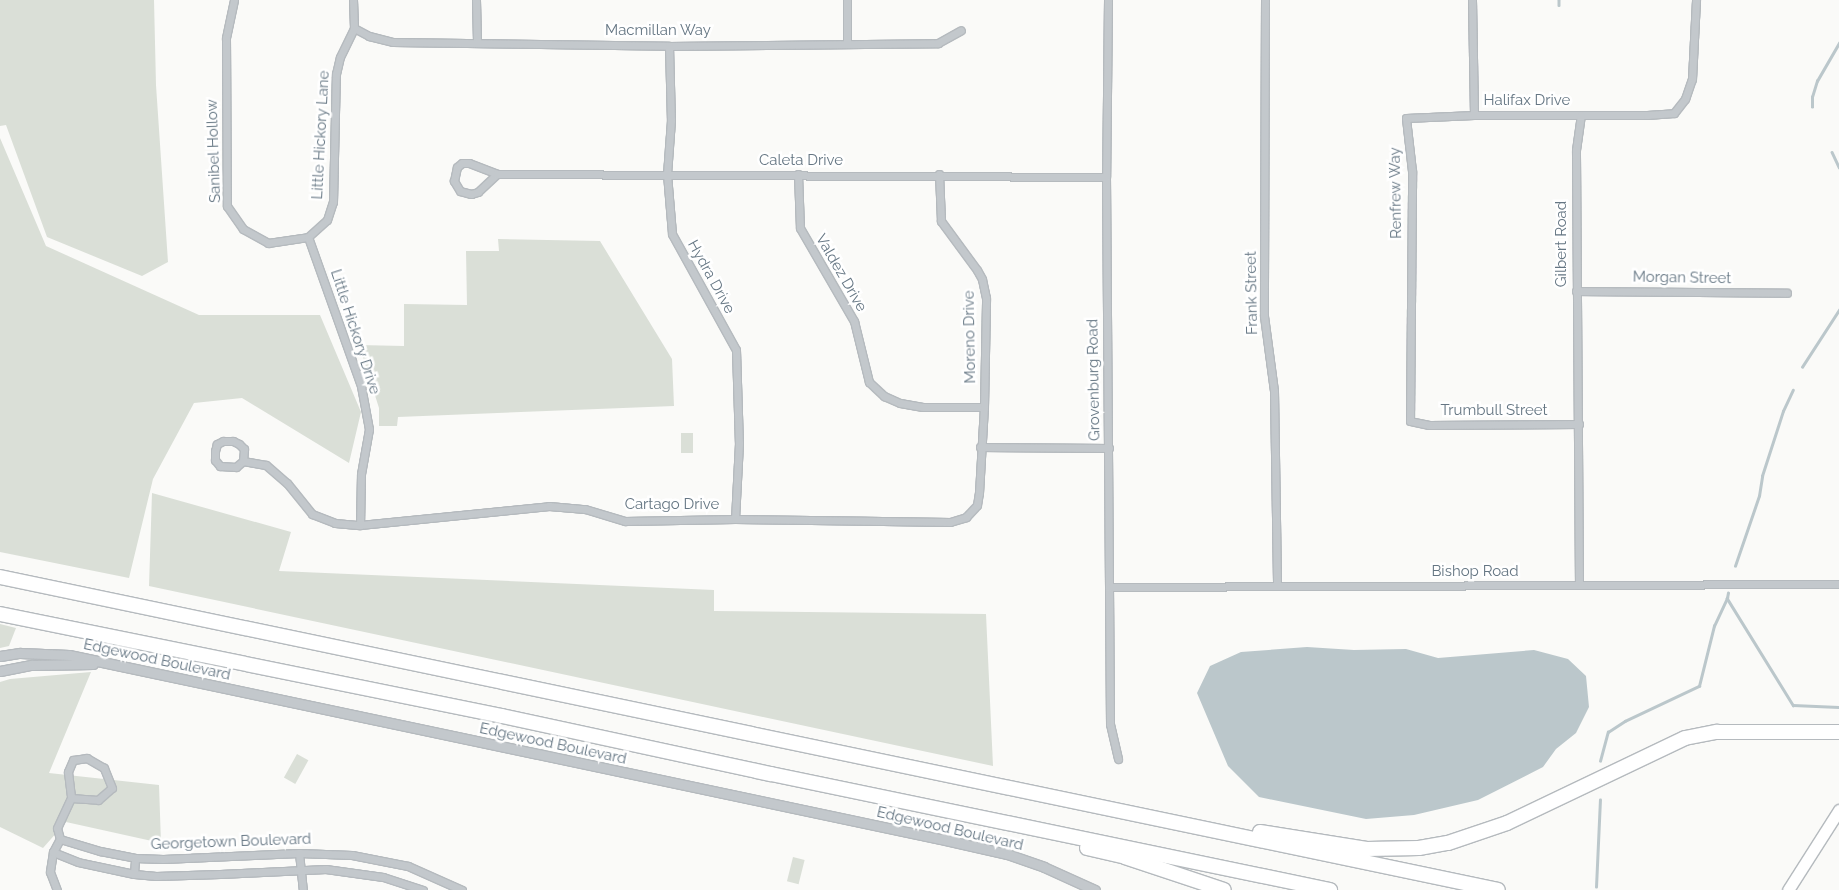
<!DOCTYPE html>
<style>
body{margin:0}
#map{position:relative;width:1839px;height:890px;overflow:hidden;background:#fafaf8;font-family:Raleway,sans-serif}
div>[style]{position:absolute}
.green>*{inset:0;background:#dadfd7;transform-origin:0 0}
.water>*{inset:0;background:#bbc7cb}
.stream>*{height:2.5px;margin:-1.25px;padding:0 1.25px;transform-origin:1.25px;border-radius:1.25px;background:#bbc7cb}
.roads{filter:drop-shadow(1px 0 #b5babe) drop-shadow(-1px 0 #b5babe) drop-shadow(0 1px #b5babe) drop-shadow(0 -1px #b5babe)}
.minor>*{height:7px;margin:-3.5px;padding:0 3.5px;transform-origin:3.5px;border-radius:3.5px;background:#c3c8cc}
.tertiary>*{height:9px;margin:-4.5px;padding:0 4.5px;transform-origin:4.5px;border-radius:4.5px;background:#c3c8cc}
.primary>*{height:11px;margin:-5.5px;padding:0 5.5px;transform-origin:5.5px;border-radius:5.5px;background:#fff}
.motorway>*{height:14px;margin:-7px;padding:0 7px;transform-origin:7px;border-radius:7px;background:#fff}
span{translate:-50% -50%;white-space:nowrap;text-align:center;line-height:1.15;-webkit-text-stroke:5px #fff;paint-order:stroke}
.street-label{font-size:15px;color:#657683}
</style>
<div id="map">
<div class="green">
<div style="clip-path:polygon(0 0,154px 0,156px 85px,168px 262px,142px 276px,47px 237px,6px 125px,0 126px)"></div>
<div style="clip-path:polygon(0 138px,46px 246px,199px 315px,320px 315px,361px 412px,349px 463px,242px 398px,194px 403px,153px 479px,129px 578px,0 552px)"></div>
<div style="clip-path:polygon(498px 239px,600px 241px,672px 359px,674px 406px,398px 417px,397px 426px,379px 426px,379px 408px,359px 345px,404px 346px,404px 304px,467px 305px,466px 251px,499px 251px)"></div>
<div style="left:693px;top:433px;width:20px;height:12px;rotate:90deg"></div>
<div style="clip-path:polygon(152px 493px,291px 532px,279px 571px,714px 590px,714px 611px,986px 614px,993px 766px,149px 586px)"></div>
<div style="clip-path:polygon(0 624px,16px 628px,9px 646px,0 648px)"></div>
<div style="clip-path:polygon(91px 672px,49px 773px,159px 785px,161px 843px,66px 822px,43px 848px,0 827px,0 682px,10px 679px)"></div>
<div style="left:297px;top:754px;width:13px;height:27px;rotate:29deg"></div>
<div style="left:793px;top:857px;width:12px;height:25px;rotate:14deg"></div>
</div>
<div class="water">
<div style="clip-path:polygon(1307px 647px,1354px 650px,1406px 649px,1438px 658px,1534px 650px,1568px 659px,1586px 676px,1589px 707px,1576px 733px,1556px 749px,1543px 767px,1478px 800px,1414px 815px,1366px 819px,1259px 797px,1228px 766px,1197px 693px,1210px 666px,1241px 652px)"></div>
</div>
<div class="stream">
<div style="left:1559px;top:0;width:5px;rotate:90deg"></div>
<div style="left:1812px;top:107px;width:10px;rotate:-90deg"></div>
<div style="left:1812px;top:97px;width:17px;rotate:-73deg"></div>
<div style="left:1817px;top:81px;width:44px;rotate:-59.9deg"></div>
<div style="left:1832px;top:152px;width:17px;rotate:65deg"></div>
<div style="left:1802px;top:367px;width:68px;rotate:-57deg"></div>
<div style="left:1735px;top:566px;width:74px;rotate:-71.1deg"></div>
<div style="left:1759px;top:496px;width:20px;rotate:-81deg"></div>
<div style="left:1762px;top:476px;width:68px;rotate:-72.1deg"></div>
<div style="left:1783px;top:411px;width:23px;rotate:-65deg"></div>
<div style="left:1727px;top:598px;width:126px;rotate:58.3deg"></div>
<div style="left:1793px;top:705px;width:46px;rotate:2.5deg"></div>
<div style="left:1600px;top:761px;width:30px;rotate:-75deg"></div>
<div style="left:1608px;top:732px;width:20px;rotate:-33deg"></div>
<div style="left:1625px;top:721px;width:82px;rotate:-25.3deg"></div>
<div style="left:1699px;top:686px;width:62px;rotate:-76deg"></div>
<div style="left:1714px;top:626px;width:31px;rotate:-65deg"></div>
<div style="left:1727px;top:598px;width:5px;rotate:-79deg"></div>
<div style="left:1596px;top:887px;width:87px;rotate:-87.4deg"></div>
</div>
<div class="roads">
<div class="minor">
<div style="left:234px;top:0;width:39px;rotate:102deg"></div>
<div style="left:226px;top:38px;width:168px;rotate:89.7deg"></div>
<div style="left:227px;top:206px;width:28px;rotate:55deg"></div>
<div style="left:243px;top:229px;width:29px;rotate:29deg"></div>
<div style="left:268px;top:243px;width:40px;rotate:-8.5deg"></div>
<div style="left:476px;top:0;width:42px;rotate:88.6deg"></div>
<div style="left:847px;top:0;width:43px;rotate:90deg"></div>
<div style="left:1108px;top:0;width:177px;rotate:90.6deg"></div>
<div style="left:1106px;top:177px;width:547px;rotate:89.58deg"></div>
<div style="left:1110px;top:724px;width:36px;rotate:77deg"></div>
<div style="left:1265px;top:0;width:316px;rotate:90.2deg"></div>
<div style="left:1264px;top:316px;width:76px;rotate:82.4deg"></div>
<div style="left:1274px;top:391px;width:195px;rotate:89.1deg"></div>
<div style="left:1472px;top:0;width:115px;rotate:89deg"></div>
<div style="left:354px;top:28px;width:17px;rotate:28deg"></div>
<div style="left:369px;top:36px;width:25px;rotate:14deg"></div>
<div style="left:393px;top:42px;width:276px;rotate:0.8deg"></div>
<div style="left:669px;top:46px;width:269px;rotate:-0.6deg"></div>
<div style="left:938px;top:43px;width:26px;rotate:-29deg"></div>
<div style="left:669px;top:46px;width:74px;rotate:88.5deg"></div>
<div style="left:671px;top:120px;width:54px;rotate:94.2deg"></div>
<div style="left:667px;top:174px;width:60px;rotate:85.2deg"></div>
<div style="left:672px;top:234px;width:132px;rotate:61.1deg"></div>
<div style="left:736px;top:350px;width:93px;rotate:88.2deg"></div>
<div style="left:739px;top:443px;width:76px;rotate:93deg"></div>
<div style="left:497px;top:174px;width:26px;rotate:137deg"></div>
<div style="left:478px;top:192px;width:7px;rotate:164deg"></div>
<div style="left:471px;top:194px;width:11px;rotate:-165deg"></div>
<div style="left:460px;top:191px;width:12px;rotate:-121deg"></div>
<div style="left:454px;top:181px;width:14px;rotate:-78deg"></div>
<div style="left:457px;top:167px;width:6px;rotate:-39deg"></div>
<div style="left:462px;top:163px;width:7px"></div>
<div style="left:469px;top:163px;width:30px;rotate:21deg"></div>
<div style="left:497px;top:174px;width:609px;rotate:0.28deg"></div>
<div style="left:798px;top:174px;width:54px;rotate:87.9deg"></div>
<div style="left:800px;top:228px;width:108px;rotate:59.9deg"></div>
<div style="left:854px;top:321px;width:63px;rotate:76.2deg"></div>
<div style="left:869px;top:382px;width:21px;rotate:43deg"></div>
<div style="left:884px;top:396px;width:17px;rotate:24deg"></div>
<div style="left:900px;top:403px;width:23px;rotate:10deg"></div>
<div style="left:923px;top:407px;width:61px"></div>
<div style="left:308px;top:237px;width:158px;rotate:70.4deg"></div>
<div style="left:361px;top:386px;width:44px;rotate:79.5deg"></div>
<div style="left:369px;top:429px;width:46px;rotate:100.1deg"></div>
<div style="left:361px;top:474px;width:51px;rotate:91.1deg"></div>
<div style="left:308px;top:237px;width:25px;rotate:-42deg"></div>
<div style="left:327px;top:220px;width:19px;rotate:-72deg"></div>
<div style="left:333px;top:202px;width:128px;rotate:-88.7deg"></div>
<div style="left:336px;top:74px;width:17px;rotate:-77deg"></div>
<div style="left:340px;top:57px;width:32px;rotate:-64deg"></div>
<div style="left:354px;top:28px;width:28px;rotate:-92deg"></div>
<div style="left:1576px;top:291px;width:211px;rotate:0.5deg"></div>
<div style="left:1579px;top:424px;width:150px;rotate:179.6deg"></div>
<div style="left:1429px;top:425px;width:19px;rotate:-168deg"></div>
<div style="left:1410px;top:421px;width:250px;rotate:-89.5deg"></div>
<div style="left:1412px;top:171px;width:53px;rotate:-96.5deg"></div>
<div style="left:1406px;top:118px;width:68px;rotate:-2.5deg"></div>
<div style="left:1474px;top:115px;width:173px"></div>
<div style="left:1647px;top:115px;width:27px;rotate:-4deg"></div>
<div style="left:1674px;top:113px;width:18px;rotate:-52deg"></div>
<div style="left:1685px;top:99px;width:21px;rotate:-71deg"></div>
<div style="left:1692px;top:79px;width:79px;rotate:-87.1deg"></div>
<div style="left:980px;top:447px;width:129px;rotate:0.4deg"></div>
<div style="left:243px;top:461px;width:12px;rotate:-85deg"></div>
<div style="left:244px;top:449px;width:7px;rotate:-135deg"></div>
<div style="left:239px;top:444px;width:7px;rotate:-153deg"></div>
<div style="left:233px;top:441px;width:10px;rotate:180deg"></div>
<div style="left:223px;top:441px;width:7px;rotate:153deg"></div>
<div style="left:217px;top:444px;width:7px;rotate:106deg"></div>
<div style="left:215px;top:451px;width:9px;rotate:90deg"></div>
<div style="left:215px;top:460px;width:8px;rotate:50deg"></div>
<div style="left:220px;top:466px;width:16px;rotate:4deg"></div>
<div style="left:236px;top:467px;width:9px;rotate:-41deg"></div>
<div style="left:243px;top:461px;width:23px;rotate:10deg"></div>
<div style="left:266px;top:465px;width:28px;rotate:41deg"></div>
<div style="left:287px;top:483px;width:40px;rotate:51deg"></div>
<div style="left:312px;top:514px;width:25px;rotate:21deg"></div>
<div style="left:335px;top:523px;width:25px;rotate:5deg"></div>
<div style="left:360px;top:525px;width:190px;rotate:-5.7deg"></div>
<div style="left:549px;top:506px;width:36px;rotate:5deg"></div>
<div style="left:585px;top:509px;width:42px;rotate:16.7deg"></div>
<div style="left:625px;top:521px;width:110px;rotate:-1deg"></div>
<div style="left:735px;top:519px;width:215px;rotate:0.8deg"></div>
<div style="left:950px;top:522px;width:17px;rotate:-17deg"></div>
<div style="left:966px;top:517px;width:16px;rotate:-47deg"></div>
<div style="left:977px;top:505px;width:12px;rotate:-81deg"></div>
<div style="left:979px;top:493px;width:86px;rotate:-86.7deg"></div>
<div style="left:984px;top:407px;width:109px;rotate:-88.9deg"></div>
<div style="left:986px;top:298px;width:19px;rotate:-102deg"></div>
<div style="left:982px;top:279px;width:10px;rotate:-119deg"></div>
<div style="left:977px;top:270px;width:61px;rotate:-126.3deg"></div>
<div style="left:941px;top:221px;width:47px;rotate:-92.4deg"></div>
<div style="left:1579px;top:585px;width:435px;rotate:-90.4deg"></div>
<div style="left:1576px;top:150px;width:35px;rotate:-82deg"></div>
<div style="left:1110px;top:587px;width:729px;rotate:-0.24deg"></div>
<div style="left:60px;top:839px;width:11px;rotate:-105deg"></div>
<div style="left:57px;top:828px;width:33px;rotate:-65deg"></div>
<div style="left:71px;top:798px;width:27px;rotate:4deg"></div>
<div style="left:98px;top:800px;width:18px;rotate:-41deg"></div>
<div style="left:112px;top:788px;width:22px;rotate:-112deg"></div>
<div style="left:104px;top:768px;width:20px;rotate:-150deg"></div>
<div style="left:87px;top:758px;width:14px;rotate:172deg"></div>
<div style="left:73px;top:760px;width:13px;rotate:113deg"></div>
<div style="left:68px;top:772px;width:26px;rotate:83deg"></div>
<div style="left:53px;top:852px;width:20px;rotate:99deg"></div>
<div style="left:50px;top:872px;width:19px;rotate:69deg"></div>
<div style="left:299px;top:853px;width:37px;rotate:84deg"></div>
<div style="left:134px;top:874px;width:16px;rotate:-86deg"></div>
<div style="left:423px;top:890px;width:42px;rotate:-162deg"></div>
<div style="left:383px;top:877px;width:58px;rotate:-172deg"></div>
<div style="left:326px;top:869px;width:106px;rotate:177.3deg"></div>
<div style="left:220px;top:874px;width:64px;rotate:178.2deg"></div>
<div style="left:156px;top:876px;width:22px;rotate:-175deg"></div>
<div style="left:134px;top:874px;width:57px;rotate:-167.9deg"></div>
<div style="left:78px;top:862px;width:27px;rotate:-158deg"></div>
<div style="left:53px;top:852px;width:15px;rotate:-62deg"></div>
<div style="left:60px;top:839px;width:42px;rotate:16.7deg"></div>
<div style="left:100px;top:851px;width:36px;rotate:11deg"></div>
<div style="left:135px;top:858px;width:28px;rotate:2deg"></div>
<div style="left:163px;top:859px;width:136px;rotate:-2.5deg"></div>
<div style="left:299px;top:853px;width:53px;rotate:2.2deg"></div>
<div style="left:352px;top:855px;width:57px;rotate:11.1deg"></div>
<div style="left:408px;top:866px;width:59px;rotate:24deg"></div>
</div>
<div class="tertiary">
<div style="left:0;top:656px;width:20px;rotate:-9deg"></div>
<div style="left:20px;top:653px;width:49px;rotate:2.3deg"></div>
<div style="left:69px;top:655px;width:891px;rotate:11.92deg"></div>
<div style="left:941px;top:839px;width:68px;rotate:12.8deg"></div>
<div style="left:1007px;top:854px;width:39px;rotate:19deg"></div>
<div style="left:1044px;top:867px;width:56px;rotate:24.3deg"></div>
<div style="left:0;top:671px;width:33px;rotate:-11deg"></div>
<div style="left:32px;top:665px;width:61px;rotate:-0.9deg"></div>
</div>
<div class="primary">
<div style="left:1788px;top:890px;width:95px;rotate:-57.5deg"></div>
</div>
<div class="motorway">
<div style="left:0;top:577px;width:1530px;rotate:11.8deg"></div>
<div style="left:0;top:614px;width:512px;rotate:11.49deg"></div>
<div style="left:502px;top:716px;width:275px;rotate:12.2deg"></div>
<div style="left:771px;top:774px;width:571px;rotate:11.72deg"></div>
<div style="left:1260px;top:832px;width:108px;rotate:9deg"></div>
<div style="left:1367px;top:849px;width:52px;rotate:-1.1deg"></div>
<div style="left:1419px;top:848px;width:29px;rotate:-10deg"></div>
<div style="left:1448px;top:843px;width:62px;rotate:-18.7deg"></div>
<div style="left:1507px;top:823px;width:197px;rotate:-25.5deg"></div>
<div style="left:1685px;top:738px;width:33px;rotate:-11deg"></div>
<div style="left:1717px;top:732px;width:122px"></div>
<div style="left:1087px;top:848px;width:39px;rotate:13deg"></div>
<div style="left:1125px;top:857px;width:104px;rotate:18.4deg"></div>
</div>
</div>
<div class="street-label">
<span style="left:658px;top:31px">Macmillan Way</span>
<span style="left:1527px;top:101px">Halifax Drive</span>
<span style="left:321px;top:135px;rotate:-87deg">Little Hickory Lane</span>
<span style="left:214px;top:151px;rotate:-92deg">Sanibel Hollow</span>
<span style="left:801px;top:161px">Caleta Drive</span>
<span style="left:1396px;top:193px;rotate:-91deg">Renfrew Way</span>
<span style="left:1562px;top:244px;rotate:-90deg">Gilbert Road</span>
<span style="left:841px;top:273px;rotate:60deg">Valdez Drive</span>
<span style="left:711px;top:277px;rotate:61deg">Hydra Drive</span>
<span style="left:1682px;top:278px;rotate:1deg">Morgan Street</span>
<span style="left:1252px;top:293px;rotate:-91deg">Frank Street</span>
<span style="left:355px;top:332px;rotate:72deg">Little Hickory Drive</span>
<span style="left:970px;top:337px;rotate:-91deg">Moreno Drive</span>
<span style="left:1094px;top:380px;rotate:-91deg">Grovenburg Road</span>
<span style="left:1494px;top:411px">Trumbull Street</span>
<span style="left:672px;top:505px">Cartago Drive</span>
<span style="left:1475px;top:572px">Bishop Road</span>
<span style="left:157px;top:660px;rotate:12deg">Edgewood Boulevard</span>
<span style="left:553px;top:744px;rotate:12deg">Edgewood Boulevard</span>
<span style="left:950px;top:829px;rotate:13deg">Edgewood Boulevard</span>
<span style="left:231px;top:842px;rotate:-2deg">Georgetown Boulevard</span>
</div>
</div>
